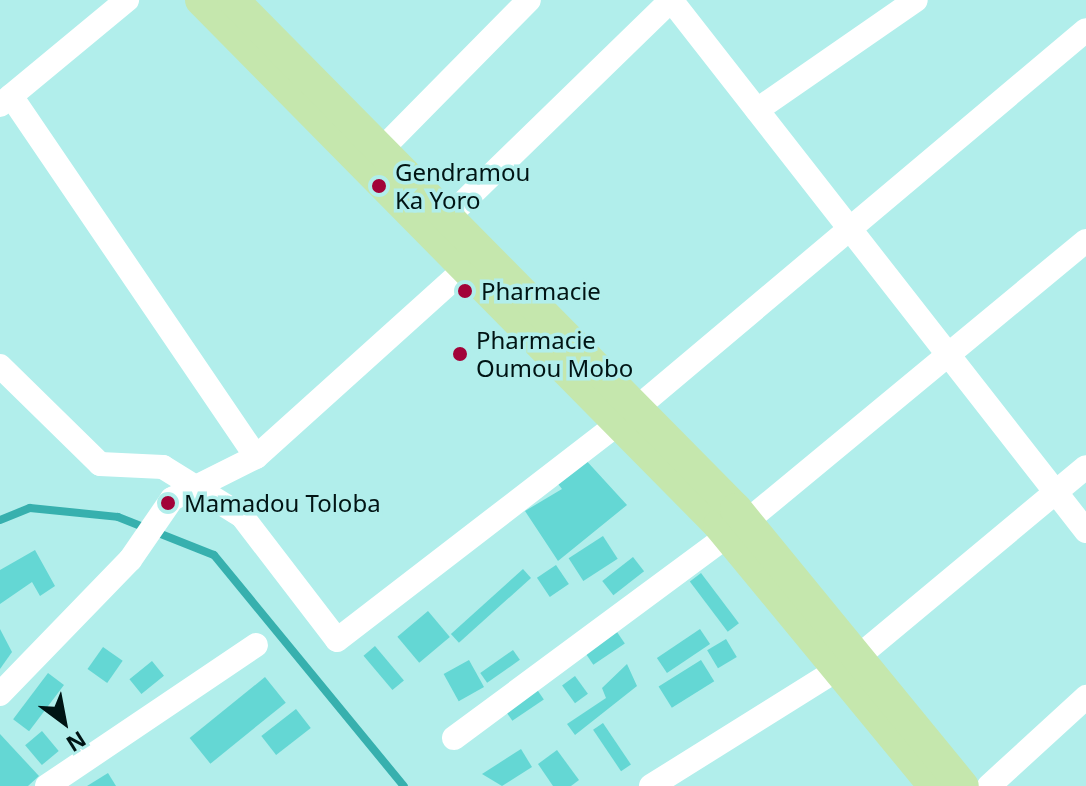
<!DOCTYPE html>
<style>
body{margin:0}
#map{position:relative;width:1086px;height:786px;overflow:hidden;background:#b1eeeb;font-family:"Noto Sans",sans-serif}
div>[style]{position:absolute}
.stream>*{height:8px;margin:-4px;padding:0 4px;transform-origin:4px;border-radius:4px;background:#37b0ae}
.building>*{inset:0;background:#64d7d4;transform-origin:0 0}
.minor>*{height:24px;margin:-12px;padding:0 12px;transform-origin:12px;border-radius:12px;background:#fff}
.major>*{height:32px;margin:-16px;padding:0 16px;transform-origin:16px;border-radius:16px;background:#c5e7ad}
.dots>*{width:22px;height:22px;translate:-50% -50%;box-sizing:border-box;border:4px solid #b1eeeb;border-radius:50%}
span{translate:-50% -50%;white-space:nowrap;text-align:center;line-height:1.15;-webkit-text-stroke:7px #b1eeeb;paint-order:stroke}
.poi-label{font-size:24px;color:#001414}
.left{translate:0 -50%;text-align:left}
.north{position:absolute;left:24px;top:682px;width:80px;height:80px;-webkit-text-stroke:6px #b1eeeb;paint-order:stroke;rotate:148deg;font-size:22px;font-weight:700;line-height:32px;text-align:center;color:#001414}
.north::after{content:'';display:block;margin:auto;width:28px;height:36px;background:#001414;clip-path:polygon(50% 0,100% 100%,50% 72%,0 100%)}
</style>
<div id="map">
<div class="stream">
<div style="left:0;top:520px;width:32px;rotate:-22deg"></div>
<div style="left:30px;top:508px;width:88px;rotate:5.8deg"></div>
<div style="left:118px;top:517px;width:103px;rotate:21.6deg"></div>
<div style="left:214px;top:555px;width:299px;rotate:50.6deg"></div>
</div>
<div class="building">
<div style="clip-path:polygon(583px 457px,627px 505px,558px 561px,525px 511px,562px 489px,555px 480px)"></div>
<div style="left:603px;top:536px;width:27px;height:41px;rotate:57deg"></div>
<div style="clip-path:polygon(35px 550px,55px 586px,40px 596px,32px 582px,0 604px,0 570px)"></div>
<div style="left:633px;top:557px;width:18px;height:39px;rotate:52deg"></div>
<div style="left:556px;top:565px;width:23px;height:23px;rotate:56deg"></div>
<div style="left:523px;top:569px;width:12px;height:97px;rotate:48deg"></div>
<div style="left:701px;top:573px;width:63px;height:14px;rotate:53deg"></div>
<div style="left:428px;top:611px;width:34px;height:40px;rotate:50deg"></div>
<div style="clip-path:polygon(0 629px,12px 652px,0 669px)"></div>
<div style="left:700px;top:629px;width:18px;height:52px;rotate:56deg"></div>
<div style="left:617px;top:632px;width:14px;height:38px;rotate:56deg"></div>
<div style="left:726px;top:639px;width:21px;height:22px;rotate:59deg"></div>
<div style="left:375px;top:646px;width:45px;height:15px;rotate:50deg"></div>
<div style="left:103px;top:647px;width:24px;height:27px;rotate:35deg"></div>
<div style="left:513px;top:650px;width:12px;height:40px;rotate:55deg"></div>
<div style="left:469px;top:660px;width:31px;height:29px;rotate:61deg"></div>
<div style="left:701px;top:660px;width:25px;height:50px;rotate:58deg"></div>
<div style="left:152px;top:661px;width:19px;height:29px;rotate:51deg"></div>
<div style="clip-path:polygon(627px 664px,637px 686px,575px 735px,567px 724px,606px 698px,602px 688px)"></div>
<div style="left:48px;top:673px;width:20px;height:58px;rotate:37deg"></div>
<div style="left:575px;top:676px;width:22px;height:16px;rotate:54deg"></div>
<div style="left:265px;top:677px;width:33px;height:97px;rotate:51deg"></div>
<div style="left:536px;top:688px;width:14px;height:38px;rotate:56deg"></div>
<div style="left:296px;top:709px;width:24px;height:44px;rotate:52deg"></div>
<div style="left:603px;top:723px;width:50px;height:12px;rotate:56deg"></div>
<div style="left:42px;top:731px;width:26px;height:22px;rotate:50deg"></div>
<div style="clip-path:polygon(0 734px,39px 776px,28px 786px,0 786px)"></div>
<div style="clip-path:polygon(521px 749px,532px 767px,502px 786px,482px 774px)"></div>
<div style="clip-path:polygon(557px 750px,579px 780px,571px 786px,553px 786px,538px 764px)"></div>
<div style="clip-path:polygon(108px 773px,116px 786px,87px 786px)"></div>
</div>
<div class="minor">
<div style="left:11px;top:96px;width:436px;rotate:55.8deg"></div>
<div style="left:0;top:105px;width:165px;rotate:-39.6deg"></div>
<div style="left:757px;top:110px;width:193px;rotate:-34.7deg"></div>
<div style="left:380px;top:151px;width:212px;rotate:-45.4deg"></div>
<div style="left:446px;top:219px;width:314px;rotate:-44.2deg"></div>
<div style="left:671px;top:0;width:674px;rotate:51.99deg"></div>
<div style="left:0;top:366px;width:140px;rotate:44.4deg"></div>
<div style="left:100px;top:464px;width:63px;rotate:2.7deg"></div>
<div style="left:163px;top:467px;width:93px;rotate:31.8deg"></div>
<div style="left:242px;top:516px;width:156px;rotate:52.5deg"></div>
<div style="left:337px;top:640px;width:356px;rotate:-37.6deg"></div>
<div style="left:619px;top:423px;width:610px;rotate:-40.08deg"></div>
<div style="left:0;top:694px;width:187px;rotate:-45.9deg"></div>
<div style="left:130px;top:560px;width:74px;rotate:-55.5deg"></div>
<div style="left:172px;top:499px;width:94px;rotate:-26.6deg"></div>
<div style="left:256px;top:457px;width:299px;rotate:-42deg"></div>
<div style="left:454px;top:738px;width:363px;rotate:-36.5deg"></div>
<div style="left:746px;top:522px;width:441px;rotate:-39.6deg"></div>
<div style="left:47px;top:786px;width:252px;rotate:-34deg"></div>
<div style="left:651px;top:786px;width:245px;rotate:-32deg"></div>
<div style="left:859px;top:656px;width:295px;rotate:-39.8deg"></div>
<div style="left:989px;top:786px;width:132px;rotate:-42.5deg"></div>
</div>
<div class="major">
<div style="left:201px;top:0;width:738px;rotate:45.38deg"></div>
<div style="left:719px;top:525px;width:338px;rotate:50.5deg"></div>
<div style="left:233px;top:0;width:716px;rotate:45.34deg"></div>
<div style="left:736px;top:509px;width:358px;rotate:50.7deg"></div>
</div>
<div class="dots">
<div style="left:379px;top:186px;background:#a20339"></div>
<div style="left:465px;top:291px;background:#a20339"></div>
<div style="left:460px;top:354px;background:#a20339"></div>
<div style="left:168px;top:503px;background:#a20339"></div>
</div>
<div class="poi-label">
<span class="left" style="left:395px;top:186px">Gendramou<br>Ka Yoro</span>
<span class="left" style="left:481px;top:291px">Pharmacie</span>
<span class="left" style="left:476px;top:354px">Pharmacie<br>Oumou Mobo</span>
<span class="left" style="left:184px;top:503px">Mamadou Toloba</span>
</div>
<div class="north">N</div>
</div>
